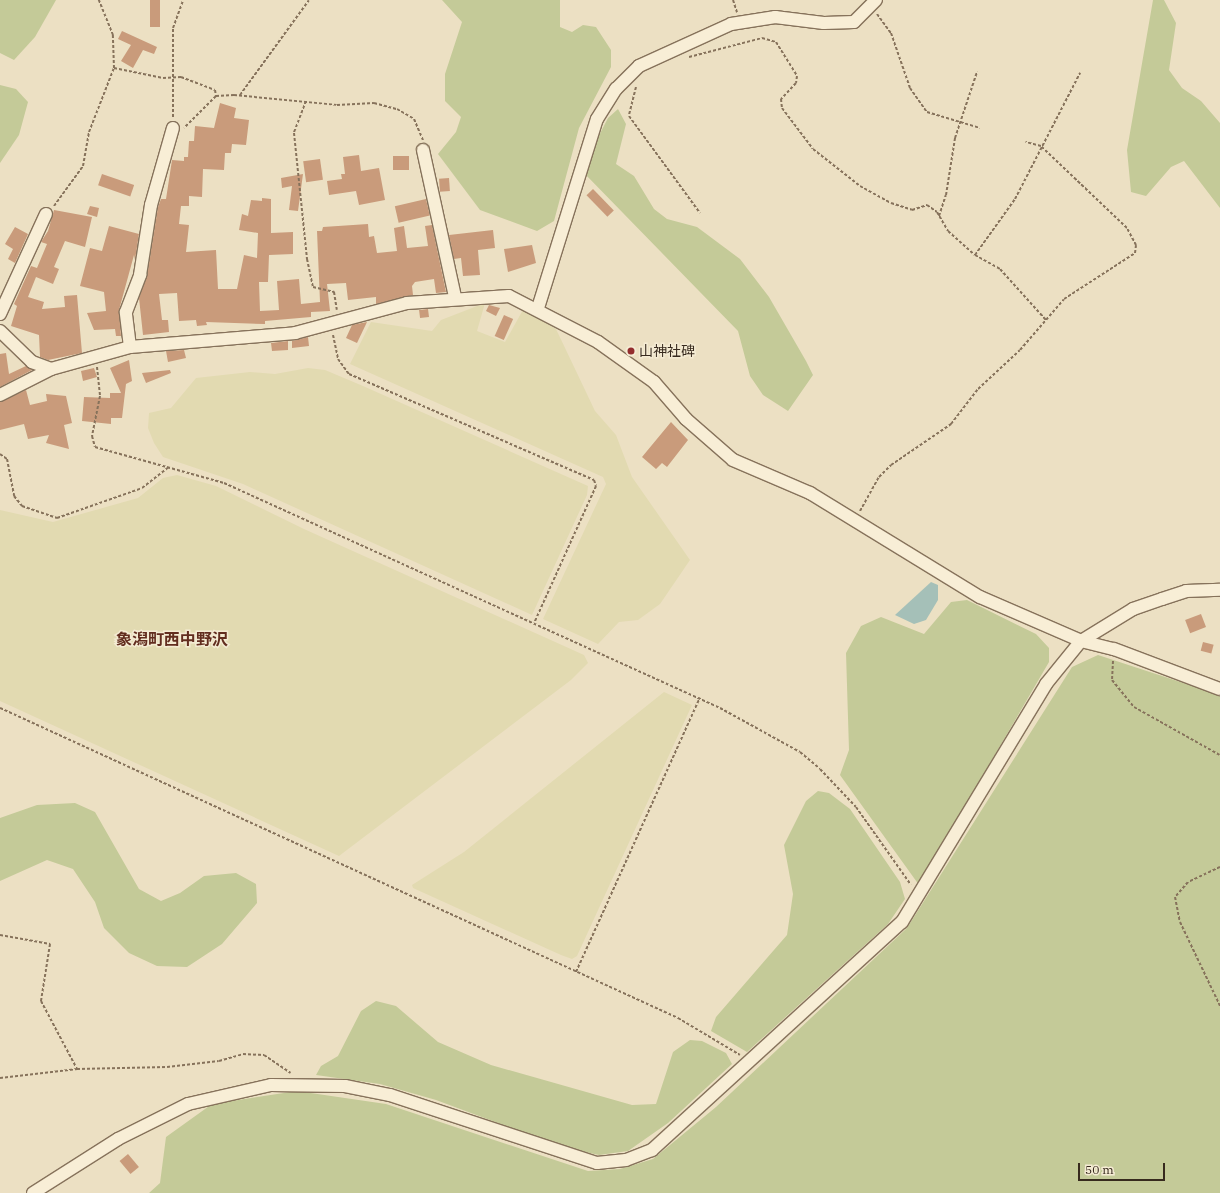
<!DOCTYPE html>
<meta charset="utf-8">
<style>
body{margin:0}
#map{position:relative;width:1220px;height:1193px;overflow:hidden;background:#ece0c3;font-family:"IBM Plex Serif","Noto Sans JP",serif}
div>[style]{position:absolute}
.farmland>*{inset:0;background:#e2dab1}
.green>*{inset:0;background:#c4ca98}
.water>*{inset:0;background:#a5c0b8}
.building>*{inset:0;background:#c99b7b;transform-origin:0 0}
.path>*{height:2px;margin-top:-1px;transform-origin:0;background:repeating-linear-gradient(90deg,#86725b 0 3px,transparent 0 5px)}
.roads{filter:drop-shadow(1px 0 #86725b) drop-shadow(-1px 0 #86725b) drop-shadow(0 1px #86725b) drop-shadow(0 -1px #86725b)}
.minor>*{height:12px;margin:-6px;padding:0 6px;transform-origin:6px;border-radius:6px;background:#f8eed6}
.dots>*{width:11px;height:11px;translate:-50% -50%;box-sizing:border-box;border:2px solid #f4ebd3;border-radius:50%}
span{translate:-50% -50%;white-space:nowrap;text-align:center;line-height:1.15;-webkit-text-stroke:3px #f4ebd3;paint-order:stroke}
.poi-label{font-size:14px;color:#372a1e}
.left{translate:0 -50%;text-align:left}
.quarter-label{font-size:16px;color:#622d1f;font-weight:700}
.scale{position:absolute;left:1078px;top:1163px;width:87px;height:18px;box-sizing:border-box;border:2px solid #372a1e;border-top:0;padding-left:5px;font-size:12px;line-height:14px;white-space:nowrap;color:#372a1e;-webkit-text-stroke:3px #f4ebd3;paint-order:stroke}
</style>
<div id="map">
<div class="farmland">
<div style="clip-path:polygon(485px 303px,477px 331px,505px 342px,524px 308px,556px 329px,595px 411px,616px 435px,632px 477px,690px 560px,660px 604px,638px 620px,619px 622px,598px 644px,543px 619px,606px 484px,603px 477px,350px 364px,371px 322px,432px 331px,441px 320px)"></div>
<div style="clip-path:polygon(308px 368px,325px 370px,363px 386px,588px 486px,587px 495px,532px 615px,243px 484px,163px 457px,154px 443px,148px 428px,149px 413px,171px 408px,196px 378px,250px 372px,275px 374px)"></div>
<div style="clip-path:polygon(177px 475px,216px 486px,304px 529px,584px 655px,588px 663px,571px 680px,339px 856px,0 701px,0 510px,53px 522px,138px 498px,163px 478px)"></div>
<div style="clip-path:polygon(664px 692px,692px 705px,577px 956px,572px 959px,561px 955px,413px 888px,412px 885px,464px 852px)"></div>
</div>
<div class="green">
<div style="clip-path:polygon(0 0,56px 0,35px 37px,14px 60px,0 53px)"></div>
<div style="clip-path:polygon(442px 0,560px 0,560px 27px,572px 32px,583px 25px,596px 27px,611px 50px,611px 67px,579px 128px,554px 221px,537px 231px,480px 210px,438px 154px,456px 132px,461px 117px,445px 101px,445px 74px,462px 22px)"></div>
<div style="clip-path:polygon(1153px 0,1164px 0,1176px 23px,1169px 70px,1182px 88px,1201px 101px,1220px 123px,1220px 208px,1184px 161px,1171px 167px,1146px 196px,1131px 192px,1127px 150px)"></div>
<div style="clip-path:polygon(0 85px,16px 89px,28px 102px,19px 135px,0 163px)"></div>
<div style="clip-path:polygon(618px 109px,626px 124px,616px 164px,634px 176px,654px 209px,667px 219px,697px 227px,740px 259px,769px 297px,806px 361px,813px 375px,788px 411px,763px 395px,750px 376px,738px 331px,585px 174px,591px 151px,608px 118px)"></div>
<div style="clip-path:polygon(967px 600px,1036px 634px,1049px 648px,1049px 662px,919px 885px,840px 775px,849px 750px,846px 653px,861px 626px,881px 617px,924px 634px,951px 602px)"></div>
<div style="clip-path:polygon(1098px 655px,1220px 695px,1220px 1193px,149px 1193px,160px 1183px,166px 1137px,212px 1104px,297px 1091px,386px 1104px,588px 1171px,620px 1169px,653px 1159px,716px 1107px,907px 928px,1072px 667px)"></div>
<div style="clip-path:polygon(818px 791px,829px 793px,850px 809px,900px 882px,905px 899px,888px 924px,747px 1052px,711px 1031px,716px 1017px,787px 935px,793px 894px,784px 845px,806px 801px)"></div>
<div style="clip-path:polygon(75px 803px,95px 812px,139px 889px,161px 901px,180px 893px,204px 876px,236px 873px,256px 884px,257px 903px,222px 944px,187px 967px,157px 966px,129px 953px,104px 928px,95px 902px,73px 869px,47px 860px,0 881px,0 818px,37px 805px)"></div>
<div style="clip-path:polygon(376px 1001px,396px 1006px,438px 1042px,491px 1065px,632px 1105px,656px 1104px,673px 1052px,690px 1040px,702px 1041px,726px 1053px,732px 1064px,668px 1123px,628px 1151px,599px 1155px,562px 1147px,436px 1100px,380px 1084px,316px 1075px,321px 1066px,338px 1056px,361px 1011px)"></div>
</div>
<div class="water">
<div style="clip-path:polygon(931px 582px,938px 585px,938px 600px,926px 620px,914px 624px,895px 615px)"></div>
</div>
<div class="building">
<div style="left:150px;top:0;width:10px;height:27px"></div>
<div style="clip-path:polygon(122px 31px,157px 47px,154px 54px,143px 50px,133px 68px,121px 61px,131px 45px,118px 39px)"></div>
<div style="clip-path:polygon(220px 103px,236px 108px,234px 118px,249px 120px,246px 145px,232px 144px,231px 153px,225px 153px,224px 170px,203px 169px,202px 197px,189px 196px,189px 206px,181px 206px,179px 224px,189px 225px,186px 252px,216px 250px,218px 289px,237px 289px,244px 255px,257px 258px,258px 233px,239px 230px,242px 214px,248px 216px,251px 200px,262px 201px,262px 198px,271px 199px,271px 233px,293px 232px,293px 254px,269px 255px,268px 282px,259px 282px,260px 311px,279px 310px,277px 281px,299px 279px,301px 304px,320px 302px,317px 231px,322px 231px,323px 227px,368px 224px,369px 237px,374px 236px,377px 253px,397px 251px,394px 228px,404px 226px,407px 248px,428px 246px,425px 226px,432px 225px,446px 292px,436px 293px,434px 279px,415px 282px,412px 286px,413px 295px,376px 304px,376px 297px,348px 300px,346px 283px,327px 284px,330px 311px,311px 312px,311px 317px,265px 321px,265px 324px,206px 322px,207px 325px,197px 326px,196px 320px,179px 321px,177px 293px,159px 294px,162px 320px,168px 320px,169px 332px,143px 335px,139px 298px,147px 276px,158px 207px,161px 199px,166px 199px,172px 160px,184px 161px,184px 157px,188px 157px,189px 141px,194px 141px,195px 126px,214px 128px)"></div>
<div style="clip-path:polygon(359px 155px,361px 171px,379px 168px,385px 200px,359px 205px,356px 191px,329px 195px,327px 181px,342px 179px,341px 174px,345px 174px,343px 157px)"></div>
<div style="left:409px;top:156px;width:14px;height:16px;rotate:90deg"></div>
<div style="left:320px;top:159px;width:21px;height:17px;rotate:82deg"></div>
<div style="left:102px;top:174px;width:34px;height:12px;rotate:19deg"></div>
<div style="clip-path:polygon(303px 174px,298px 211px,289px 210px,292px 186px,282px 188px,281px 178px)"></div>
<div style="left:449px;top:178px;width:13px;height:10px;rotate:86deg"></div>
<div style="left:593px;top:189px;width:30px;height:9px;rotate:46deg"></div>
<div style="left:426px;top:199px;width:17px;height:32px;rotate:77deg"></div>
<div style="clip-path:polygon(90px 206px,99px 208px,97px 217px,87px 214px)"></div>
<div style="clip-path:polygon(54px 210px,92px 217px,85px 247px,65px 241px,54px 267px,59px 269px,53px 284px,36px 277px,28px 297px,44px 302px,42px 309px,65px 307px,64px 296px,77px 295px,82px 353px,48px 360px,40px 357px,39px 335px,11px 326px,17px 306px,14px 304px,31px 266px,37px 268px,47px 244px,41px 242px,48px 231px)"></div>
<div style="clip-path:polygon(109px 226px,139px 234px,135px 260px,134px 255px,119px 310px,121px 336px,116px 336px,115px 329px,94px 330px,87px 313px,106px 311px,104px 292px,80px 286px,90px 248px,102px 251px)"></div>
<div style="clip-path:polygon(15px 227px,28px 234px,15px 263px,8px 259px,13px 249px,5px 244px)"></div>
<div style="clip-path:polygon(493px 230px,495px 248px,478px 250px,480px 275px,463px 276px,461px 258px,454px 259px,449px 235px)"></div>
<div style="clip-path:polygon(532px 245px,536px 263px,508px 272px,504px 249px)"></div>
<div style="clip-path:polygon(489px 305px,500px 308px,496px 316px,486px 311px)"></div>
<div style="left:428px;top:309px;width:8px;height:9px;rotate:83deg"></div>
<div style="left:504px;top:315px;width:10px;height:23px;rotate:24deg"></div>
<div style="clip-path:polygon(367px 322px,357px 343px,346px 338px,352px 325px)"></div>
<div style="clip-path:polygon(308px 337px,309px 346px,292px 348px,292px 341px)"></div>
<div style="clip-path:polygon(288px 341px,288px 350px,272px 351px,271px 343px)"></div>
<div style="clip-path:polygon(184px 350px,186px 358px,168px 362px,166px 351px)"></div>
<div style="clip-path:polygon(6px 353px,9px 374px,26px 366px,32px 370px,0 387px,0 354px)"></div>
<div style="clip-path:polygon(129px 360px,132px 381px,126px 384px,122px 418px,111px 418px,111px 424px,82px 421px,84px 397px,110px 398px,110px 393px,121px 393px,110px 368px)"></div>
<div style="clip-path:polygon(94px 368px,97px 377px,83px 381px,81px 371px)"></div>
<div style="clip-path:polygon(170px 370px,171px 373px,146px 383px,142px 373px)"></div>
<div style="clip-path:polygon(26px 390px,30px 405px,47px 401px,46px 394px,66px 396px,72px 423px,64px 425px,69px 449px,46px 443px,49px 435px,28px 439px,24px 424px,0 430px,0 402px)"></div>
<div style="clip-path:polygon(671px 422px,688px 440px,667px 467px,662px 463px,656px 469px,642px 457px)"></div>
<div style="left:1201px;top:614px;width:14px;height:17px;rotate:69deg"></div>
<div style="left:1203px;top:642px;width:11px;height:9px;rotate:15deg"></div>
<div style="left:128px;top:1154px;width:17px;height:11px;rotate:50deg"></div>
</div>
<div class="path">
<div style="left:733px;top:0;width:13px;rotate:72deg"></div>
<div style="left:877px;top:14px;width:24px;rotate:54deg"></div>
<div style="left:891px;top:33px;width:58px;rotate:70.9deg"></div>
<div style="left:910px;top:88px;width:29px;rotate:55deg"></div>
<div style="left:927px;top:112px;width:55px;rotate:16.8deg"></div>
<div style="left:689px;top:57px;width:75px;rotate:-14.6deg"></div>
<div style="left:762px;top:38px;width:15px;rotate:16deg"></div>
<div style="left:776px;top:42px;width:40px;rotate:58deg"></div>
<div style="left:797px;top:76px;width:7px;rotate:98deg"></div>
<div style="left:796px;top:83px;width:22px;rotate:133deg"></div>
<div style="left:781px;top:99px;width:9px;rotate:84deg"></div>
<div style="left:782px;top:108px;width:51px;rotate:52.9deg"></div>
<div style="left:813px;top:149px;width:60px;rotate:38.2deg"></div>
<div style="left:860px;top:186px;width:35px;rotate:29deg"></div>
<div style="left:891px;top:203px;width:22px;rotate:18deg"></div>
<div style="left:912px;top:210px;width:16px;rotate:-18deg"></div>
<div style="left:927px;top:205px;width:12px;rotate:35deg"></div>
<div style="left:937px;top:212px;width:22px;rotate:60deg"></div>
<div style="left:948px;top:231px;width:36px;rotate:42deg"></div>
<div style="left:975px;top:255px;width:29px;rotate:29deg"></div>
<div style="left:1000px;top:269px;width:69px;rotate:48deg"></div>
<div style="left:114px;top:68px;width:50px;rotate:11.5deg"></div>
<div style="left:163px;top:78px;width:18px;rotate:-3deg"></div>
<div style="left:181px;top:77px;width:36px;rotate:21deg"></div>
<div style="left:215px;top:90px;width:6px;rotate:81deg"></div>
<div style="left:216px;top:96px;width:45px;rotate:135deg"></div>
<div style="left:636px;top:87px;width:30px;rotate:104deg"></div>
<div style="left:629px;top:116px;width:120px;rotate:53.8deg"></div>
<div style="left:240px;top:95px;width:117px;rotate:-54deg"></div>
<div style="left:216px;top:96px;width:18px;rotate:-3deg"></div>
<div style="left:234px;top:95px;width:103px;rotate:5.5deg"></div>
<div style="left:337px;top:105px;width:37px;rotate:-3deg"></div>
<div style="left:374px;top:103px;width:24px;rotate:15deg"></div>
<div style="left:397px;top:109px;width:20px;rotate:30deg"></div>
<div style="left:414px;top:119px;width:23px;rotate:67deg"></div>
<div style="left:306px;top:101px;width:34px;rotate:111deg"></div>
<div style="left:294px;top:133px;width:127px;rotate:84.1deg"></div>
<div style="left:307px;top:259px;width:29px;rotate:78deg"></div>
<div style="left:313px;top:287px;width:22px;rotate:13deg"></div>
<div style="left:334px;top:292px;width:18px;rotate:81deg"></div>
<div style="left:173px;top:117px;width:89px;rotate:-90deg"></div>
<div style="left:173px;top:28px;width:30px;rotate:-70deg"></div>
<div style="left:54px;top:206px;width:49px;rotate:-54.1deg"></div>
<div style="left:83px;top:166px;width:35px;rotate:-80deg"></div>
<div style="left:89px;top:132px;width:69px;rotate:-68.7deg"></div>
<div style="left:114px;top:68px;width:33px;rotate:-92deg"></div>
<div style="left:113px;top:35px;width:38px;rotate:-112deg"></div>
<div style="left:939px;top:216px;width:22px;rotate:-72deg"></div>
<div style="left:946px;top:195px;width:58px;rotate:-81deg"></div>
<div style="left:955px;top:138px;width:70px;rotate:-71.6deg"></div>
<div style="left:975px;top:255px;width:69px;rotate:-54.5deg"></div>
<div style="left:1015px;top:199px;width:142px;rotate:-62.7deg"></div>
<div style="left:333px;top:335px;width:25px;rotate:78deg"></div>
<div style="left:338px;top:359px;width:19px;rotate:54deg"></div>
<div style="left:349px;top:374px;width:267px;rotate:23.4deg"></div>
<div style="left:594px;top:480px;width:6px;rotate:72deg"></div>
<div style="left:596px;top:486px;width:150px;rotate:114.3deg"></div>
<div style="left:97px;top:367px;width:29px;rotate:84deg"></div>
<div style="left:100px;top:396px;width:41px;rotate:101.3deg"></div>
<div style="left:92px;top:436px;width:11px;rotate:75deg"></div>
<div style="left:95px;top:447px;width:134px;rotate:15.6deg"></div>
<div style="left:224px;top:483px;width:545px;rotate:24.4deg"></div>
<div style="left:720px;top:708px;width:91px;rotate:28.8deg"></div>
<div style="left:800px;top:752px;width:26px;rotate:40deg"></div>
<div style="left:820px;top:769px;width:52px;rotate:46.5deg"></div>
<div style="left:856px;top:807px;width:95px;rotate:54.8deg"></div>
<div style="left:0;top:454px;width:9px;rotate:36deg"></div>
<div style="left:7px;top:459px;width:38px;rotate:79deg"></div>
<div style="left:14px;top:496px;width:13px;rotate:51deg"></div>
<div style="left:22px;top:506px;width:37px;rotate:19deg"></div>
<div style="left:57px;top:518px;width:90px;rotate:-19.4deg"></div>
<div style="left:142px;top:488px;width:34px;rotate:-38deg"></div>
<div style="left:860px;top:511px;width:39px;rotate:-61deg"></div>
<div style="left:879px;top:477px;width:17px;rotate:-45deg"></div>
<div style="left:891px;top:465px;width:73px;rotate:-34.3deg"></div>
<div style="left:951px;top:424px;width:44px;rotate:-52.4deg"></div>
<div style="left:978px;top:389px;width:57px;rotate:-42.9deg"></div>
<div style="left:1020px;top:350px;width:67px;rotate:-49.2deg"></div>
<div style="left:1064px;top:299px;width:85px;rotate:-32.9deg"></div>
<div style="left:1135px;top:253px;width:8px;rotate:-83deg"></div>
<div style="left:1136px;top:245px;width:19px;rotate:-118deg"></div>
<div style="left:1127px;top:228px;width:119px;rotate:-136.4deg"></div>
<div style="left:1041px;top:146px;width:16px;rotate:-165deg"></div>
<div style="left:1113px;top:661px;width:19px;rotate:93deg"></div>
<div style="left:1112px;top:680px;width:35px;rotate:51deg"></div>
<div style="left:1134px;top:707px;width:98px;rotate:29.2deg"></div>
<div style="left:0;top:708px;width:746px;rotate:24.57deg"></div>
<div style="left:678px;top:1018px;width:72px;rotate:30.8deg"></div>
<div style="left:1220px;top:867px;width:35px;rotate:155deg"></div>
<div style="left:1188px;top:882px;width:20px;rotate:131deg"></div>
<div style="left:1175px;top:897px;width:25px;rotate:79deg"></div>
<div style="left:1180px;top:922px;width:93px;rotate:64.5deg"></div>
<div style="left:0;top:935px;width:51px;rotate:10.2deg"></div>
<div style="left:50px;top:944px;width:58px;rotate:99deg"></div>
<div style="left:41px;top:1001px;width:77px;rotate:62.1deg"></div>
<div style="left:576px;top:972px;width:301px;rotate:-65.7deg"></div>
<div style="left:0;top:1078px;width:78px;rotate:-6.7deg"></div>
<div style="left:77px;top:1069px;width:90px;rotate:-1.3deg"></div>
<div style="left:167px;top:1067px;width:52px;rotate:-6.6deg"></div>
<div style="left:219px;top:1061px;width:25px;rotate:-16deg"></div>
<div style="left:243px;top:1054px;width:21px;rotate:3deg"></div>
<div style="left:264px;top:1055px;width:32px;rotate:34deg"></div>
</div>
<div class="roads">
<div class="minor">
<div style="left:423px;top:150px;width:150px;rotate:77.7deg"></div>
<div style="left:538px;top:308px;width:198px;rotate:-72.7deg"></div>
<div style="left:597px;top:119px;width:36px;rotate:-58deg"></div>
<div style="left:616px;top:89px;width:33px;rotate:-45deg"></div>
<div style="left:639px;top:66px;width:101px;rotate:-24.5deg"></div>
<div style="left:731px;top:24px;width:45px;rotate:-9deg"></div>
<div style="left:775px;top:17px;width:49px;rotate:7deg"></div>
<div style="left:824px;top:23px;width:30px;rotate:-2deg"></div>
<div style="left:854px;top:22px;width:31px;rotate:-45deg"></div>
<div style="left:0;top:314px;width:110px;rotate:-65.3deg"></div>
<div style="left:0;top:331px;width:45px;rotate:44.1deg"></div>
<div style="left:32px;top:362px;width:20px;rotate:20deg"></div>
<div style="left:51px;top:369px;width:82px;rotate:-15.6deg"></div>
<div style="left:130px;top:347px;width:166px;rotate:-4.8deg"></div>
<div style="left:295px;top:333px;width:116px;rotate:-15deg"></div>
<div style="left:407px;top:303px;width:102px;rotate:-3.9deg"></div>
<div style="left:509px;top:296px;width:100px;rotate:27.3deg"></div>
<div style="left:598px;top:342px;width:69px;rotate:35.5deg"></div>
<div style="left:654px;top:382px;width:49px;rotate:49.1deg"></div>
<div style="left:686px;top:419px;width:62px;rotate:41.1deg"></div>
<div style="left:733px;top:460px;width:84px;rotate:23.2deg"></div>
<div style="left:810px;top:493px;width:199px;rotate:31.5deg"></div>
<div style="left:980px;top:597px;width:110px;rotate:23.5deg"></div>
<div style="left:1081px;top:641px;width:34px;rotate:14deg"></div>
<div style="left:1114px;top:649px;width:113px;rotate:20.7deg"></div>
<div style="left:130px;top:347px;width:35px;rotate:-97deg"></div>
<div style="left:126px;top:312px;width:40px;rotate:-69deg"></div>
<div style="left:140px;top:275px;width:71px;rotate:-81.1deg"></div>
<div style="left:151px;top:205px;width:80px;rotate:-74.1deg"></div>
<div style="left:0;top:395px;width:57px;rotate:-27deg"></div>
<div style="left:33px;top:1193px;width:101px;rotate:-32.4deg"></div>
<div style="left:118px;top:1139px;width:78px;rotate:-26.6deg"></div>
<div style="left:188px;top:1104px;width:85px;rotate:-12.9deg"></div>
<div style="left:271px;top:1085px;width:74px;rotate:0.8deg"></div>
<div style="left:345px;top:1086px;width:46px;rotate:11.3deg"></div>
<div style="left:390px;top:1095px;width:218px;rotate:18.2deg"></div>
<div style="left:597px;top:1163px;width:29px;rotate:-6deg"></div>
<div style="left:626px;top:1160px;width:28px;rotate:-21deg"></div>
<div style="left:652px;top:1150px;width:338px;rotate:-42.4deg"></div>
<div style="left:902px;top:922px;width:278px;rotate:-58.8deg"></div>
<div style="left:1046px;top:684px;width:55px;rotate:-50.9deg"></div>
<div style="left:1081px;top:641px;width:61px;rotate:-31.6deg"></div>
<div style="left:1133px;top:609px;width:31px;rotate:-19deg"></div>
<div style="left:1162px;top:599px;width:25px;rotate:-18deg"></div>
<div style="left:1186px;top:591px;width:34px;rotate:-2deg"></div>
</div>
</div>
<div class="dots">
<div style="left:631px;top:351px;background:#932d2e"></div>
</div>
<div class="poi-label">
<span class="left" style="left:639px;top:351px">山神社碑</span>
</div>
<div class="quarter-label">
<span style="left:172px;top:639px">象潟町西中野沢</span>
</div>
<div class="scale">50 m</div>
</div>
